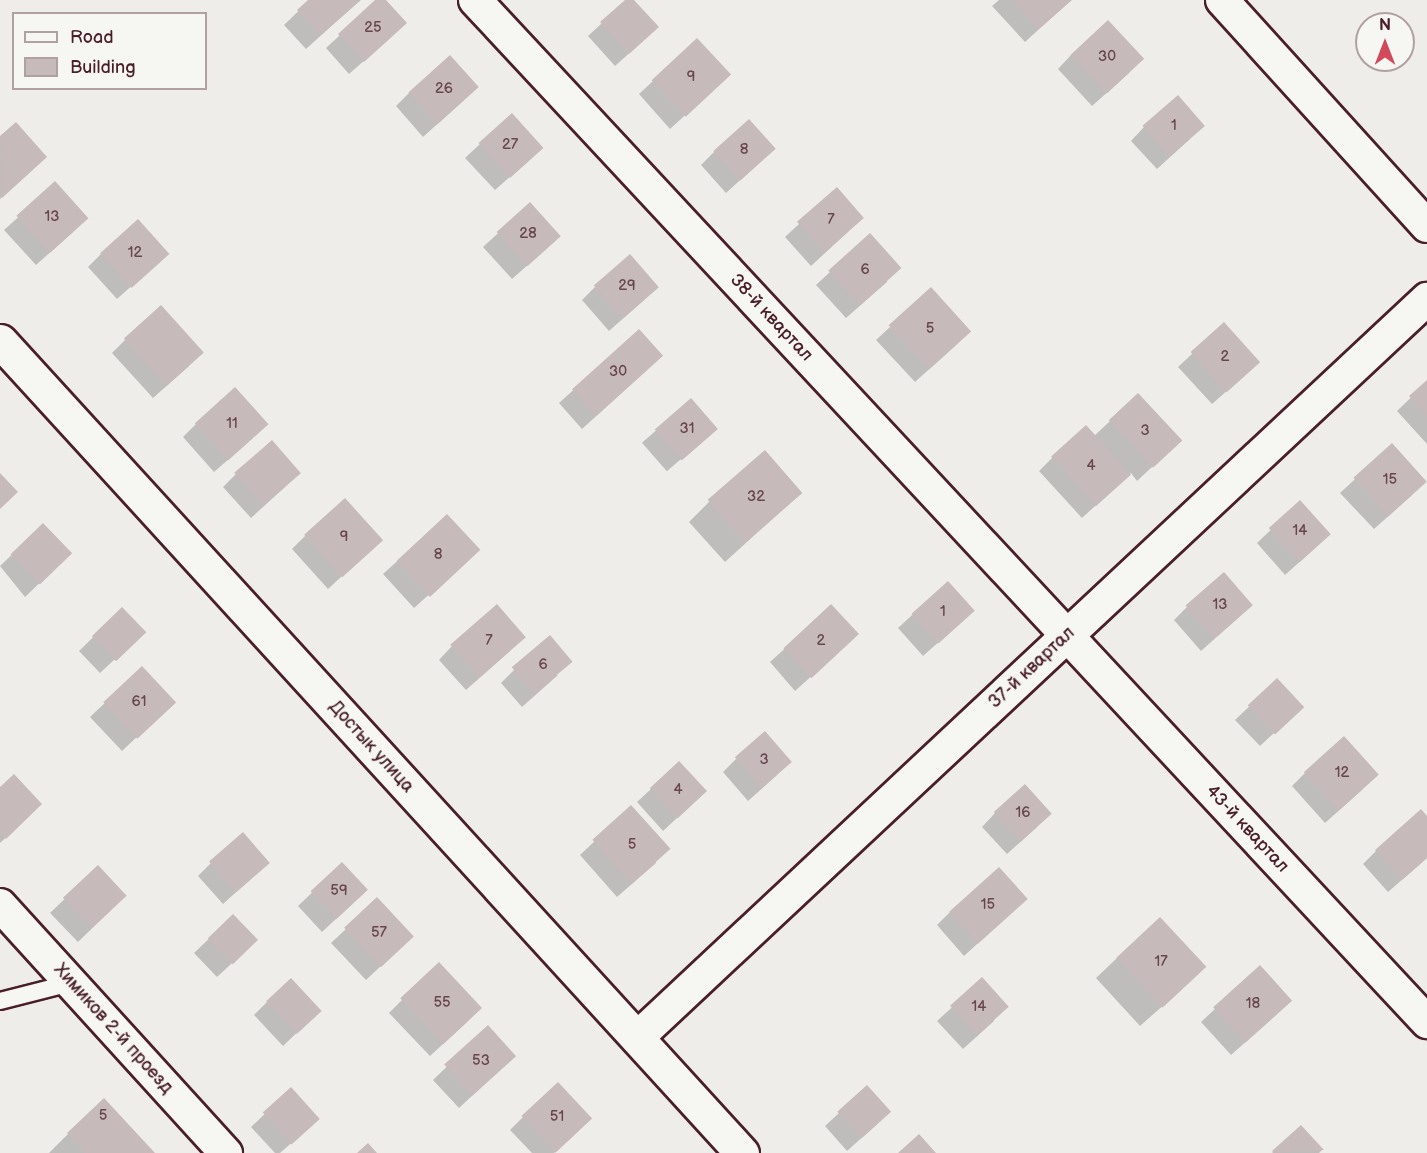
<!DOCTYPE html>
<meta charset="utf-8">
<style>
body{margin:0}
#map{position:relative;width:1427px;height:1153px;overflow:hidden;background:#efedea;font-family:"Balsamiq Sans",sans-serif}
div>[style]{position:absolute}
.shadow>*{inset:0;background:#0003;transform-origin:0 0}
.building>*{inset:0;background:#c6babb;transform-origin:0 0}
.roads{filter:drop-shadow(2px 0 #4a1f2b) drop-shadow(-2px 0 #4a1f2b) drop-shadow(0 2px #4a1f2b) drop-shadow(0 -2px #4a1f2b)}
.service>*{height:16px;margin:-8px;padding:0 8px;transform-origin:8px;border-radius:8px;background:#f6f6f2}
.minor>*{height:32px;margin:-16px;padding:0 16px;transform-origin:16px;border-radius:16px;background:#f6f6f2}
.tertiary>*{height:33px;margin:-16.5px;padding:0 16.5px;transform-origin:16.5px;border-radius:16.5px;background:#f6f6f2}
span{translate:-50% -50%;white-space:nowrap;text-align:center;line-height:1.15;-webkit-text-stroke:5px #f6f6f2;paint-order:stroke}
.number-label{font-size:15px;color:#69464f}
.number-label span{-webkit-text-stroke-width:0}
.street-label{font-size:18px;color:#4a1f2b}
.legend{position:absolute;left:12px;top:12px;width:195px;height:78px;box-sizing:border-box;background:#f6f6f2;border:2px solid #b1a0a2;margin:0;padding:8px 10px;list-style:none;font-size:18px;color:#4a1f2b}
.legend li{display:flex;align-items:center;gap:12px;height:30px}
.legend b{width:30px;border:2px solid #b1a0a2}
.north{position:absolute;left:1355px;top:12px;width:60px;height:60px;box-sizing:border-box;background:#f6f6f2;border:2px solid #b1a0a2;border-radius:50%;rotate:0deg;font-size:16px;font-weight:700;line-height:24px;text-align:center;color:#4a1f2b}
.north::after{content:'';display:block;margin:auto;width:21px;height:27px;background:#d1495b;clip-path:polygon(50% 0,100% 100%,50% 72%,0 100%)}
</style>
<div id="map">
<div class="shadow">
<div style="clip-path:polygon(310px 0,360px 0,306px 49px,284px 25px)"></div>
<div style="clip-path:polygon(378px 0,384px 0,391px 37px,349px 74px,326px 48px)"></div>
<div style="clip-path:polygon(627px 0,632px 0,644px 40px,615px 66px,588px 36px)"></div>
<div style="clip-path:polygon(999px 0,1071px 0,1025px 42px,992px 6px)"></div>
<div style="clip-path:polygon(697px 40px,715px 88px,670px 129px,639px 94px)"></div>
<div style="clip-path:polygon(1071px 55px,1129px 73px,1092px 106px,1058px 69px)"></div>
<div style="clip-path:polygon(409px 93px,464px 100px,423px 137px,396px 106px)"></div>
<div style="clip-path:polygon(511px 115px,528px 161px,495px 190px,465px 158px)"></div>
<div style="clip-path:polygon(16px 124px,32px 170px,0 199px,0 138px)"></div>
<div style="clip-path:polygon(1144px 127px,1190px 139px,1157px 169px,1131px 141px)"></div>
<div style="clip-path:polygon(714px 152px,760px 162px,726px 193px,701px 165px)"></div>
<div style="clip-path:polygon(55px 184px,73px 232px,36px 265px,4px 230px)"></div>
<div style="clip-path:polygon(530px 204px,546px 249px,512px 279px,483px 247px)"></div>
<div style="clip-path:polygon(799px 224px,849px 231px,811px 266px,785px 237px)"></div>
<div style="clip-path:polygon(870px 235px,887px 282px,846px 318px,816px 285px)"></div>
<div style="clip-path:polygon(101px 254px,153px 267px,117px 299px,88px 267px)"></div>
<div style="clip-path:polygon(595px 287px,644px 300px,609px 331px,582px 300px)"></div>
<div style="clip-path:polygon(1224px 324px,1245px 375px,1212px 404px,1178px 367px)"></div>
<div style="clip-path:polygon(890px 327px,956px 345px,915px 382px,876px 340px)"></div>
<div style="clip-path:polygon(639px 331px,648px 369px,582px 429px,559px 403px)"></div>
<div style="clip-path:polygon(125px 340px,189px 366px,153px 398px,112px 353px)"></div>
<div style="clip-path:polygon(1427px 382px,1427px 444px,1397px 411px)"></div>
<div style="clip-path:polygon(1138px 395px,1166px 454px,1137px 481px,1131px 473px,1082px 518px,1039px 471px,1053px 457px,1094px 436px)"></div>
<div style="left:691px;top:400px;width:38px;height:65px;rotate:49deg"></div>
<div style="clip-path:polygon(196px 424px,253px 438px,214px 472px,183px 437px)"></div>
<div style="clip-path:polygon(1392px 445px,1412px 495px,1374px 529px,1340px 493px)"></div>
<div style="clip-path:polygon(236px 474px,286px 486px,251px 518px,223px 487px)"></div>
<div style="clip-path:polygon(801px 493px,725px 562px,689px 522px,709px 502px)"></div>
<div style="clip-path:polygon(1300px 502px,1315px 548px,1285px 575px,1257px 543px)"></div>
<div style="clip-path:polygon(447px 516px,464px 563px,414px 608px,383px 574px)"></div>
<div style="clip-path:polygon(43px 525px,56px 567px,25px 597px,0 566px)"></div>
<div style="clip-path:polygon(305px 536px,367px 553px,328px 589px,292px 549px)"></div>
<div style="clip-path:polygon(947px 583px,959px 624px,923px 656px,898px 628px)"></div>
<div style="clip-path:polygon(831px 607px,843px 648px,795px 691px,770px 662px)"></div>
<div style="clip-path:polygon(1187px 607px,1238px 618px,1201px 651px,1174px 620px)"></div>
<div style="clip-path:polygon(122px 609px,130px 645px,100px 673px,79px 651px)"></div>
<div style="clip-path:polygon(452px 646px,511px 650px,466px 690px,439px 660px)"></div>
<div style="clip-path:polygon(142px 668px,160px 715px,122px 751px,90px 717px)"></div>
<div style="clip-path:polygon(514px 670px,558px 675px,522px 707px,501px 683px)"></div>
<div style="clip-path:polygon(1277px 680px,1288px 720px,1260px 746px,1235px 720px)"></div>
<div style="clip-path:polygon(736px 759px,777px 775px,748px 801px,723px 772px)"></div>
<div style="clip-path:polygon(679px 763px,692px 804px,663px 831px,637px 802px)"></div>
<div style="clip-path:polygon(1305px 773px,1363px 789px,1325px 823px,1292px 786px)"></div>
<div style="clip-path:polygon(0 789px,27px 818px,0 843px)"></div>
<div style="clip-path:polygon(631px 807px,656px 863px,617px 897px,580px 855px)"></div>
<div style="clip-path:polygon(995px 813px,1037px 827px,1007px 854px,982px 827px)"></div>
<div style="clip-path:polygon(1427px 818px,1427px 858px,1388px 892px,1363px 864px,1376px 851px)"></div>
<div style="clip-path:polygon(211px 863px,254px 876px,223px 904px,198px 876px)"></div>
<div style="clip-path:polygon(342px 864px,352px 904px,322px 932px,298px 906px)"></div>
<div style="clip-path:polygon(98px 867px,112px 909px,78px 942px,50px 913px)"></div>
<div style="clip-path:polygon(377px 900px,398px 950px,366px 980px,331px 943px)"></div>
<div style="clip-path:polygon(950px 912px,1012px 912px,964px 956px,937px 925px)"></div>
<div style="clip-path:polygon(233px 916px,242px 954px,217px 977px,194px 953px)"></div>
<div style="clip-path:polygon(1117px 958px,1184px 987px,1140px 1026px,1096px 978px)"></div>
<div style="clip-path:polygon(1260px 967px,1277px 1014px,1231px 1055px,1201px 1022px)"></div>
<div style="clip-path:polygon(982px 980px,994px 1021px,963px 1049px,937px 1021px)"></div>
<div style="clip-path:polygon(402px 1000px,467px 1022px,430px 1056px,389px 1013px)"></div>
<div style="clip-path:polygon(267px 1002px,306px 1024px,283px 1046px,254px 1015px)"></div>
<div style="clip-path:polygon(488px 1027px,501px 1069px,459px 1108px,433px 1080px)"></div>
<div style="clip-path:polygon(867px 1087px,876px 1125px,847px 1151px,825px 1126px)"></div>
<div style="clip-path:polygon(291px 1089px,304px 1132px,280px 1153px,275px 1153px,251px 1127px)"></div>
<div style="clip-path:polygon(523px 1117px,577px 1132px,554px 1153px,532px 1153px,510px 1130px)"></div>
<div style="clip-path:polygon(1301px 1127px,1322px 1150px,1319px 1153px,1272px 1153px)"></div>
<div style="clip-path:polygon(68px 1134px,153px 1153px,49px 1153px)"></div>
</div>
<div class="building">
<div style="clip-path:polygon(308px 0,361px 0,320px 36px,297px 10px)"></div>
<div style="clip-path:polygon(375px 0,386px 0,407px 23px,364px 62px,338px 34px)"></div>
<div style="clip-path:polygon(625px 0,634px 0,659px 27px,629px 54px,600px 22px)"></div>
<div style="clip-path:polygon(1012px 0,1072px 0,1039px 29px)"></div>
<div style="left:1108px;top:20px;width:53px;height:51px;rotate:47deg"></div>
<div style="left:697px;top:38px;width:50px;height:62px;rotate:47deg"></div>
<div style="left:450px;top:55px;width:43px;height:56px;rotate:48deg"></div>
<div style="left:1178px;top:95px;width:41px;height:47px;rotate:49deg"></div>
<div style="left:512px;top:113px;width:47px;height:45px;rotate:48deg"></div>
<div style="left:749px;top:119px;width:40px;height:48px;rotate:48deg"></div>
<div style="clip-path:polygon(16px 122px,47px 157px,2px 198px,0 136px)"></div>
<div style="left:55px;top:181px;width:50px;height:52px;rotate:48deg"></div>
<div style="left:837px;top:187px;width:41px;height:53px;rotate:49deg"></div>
<div style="left:530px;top:202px;width:46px;height:45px;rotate:48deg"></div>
<div style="left:138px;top:219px;width:47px;height:51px;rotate:48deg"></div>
<div style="left:870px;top:233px;width:47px;height:56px;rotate:48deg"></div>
<div style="left:630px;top:254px;width:44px;height:48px;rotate:49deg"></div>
<div style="left:931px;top:287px;width:60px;height:57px;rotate:48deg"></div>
<div style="left:161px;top:305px;width:64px;height:50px;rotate:48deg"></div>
<div style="left:1224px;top:322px;width:54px;height:45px;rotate:48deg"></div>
<div style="left:639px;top:329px;width:36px;height:90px;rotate:48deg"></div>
<div style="clip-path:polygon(1427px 380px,1427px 416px,1409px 396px)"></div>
<div style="left:235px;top:387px;width:50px;height:54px;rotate:48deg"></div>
<div style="left:1138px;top:393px;width:65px;height:40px;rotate:47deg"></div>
<div style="left:691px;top:398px;width:41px;height:48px;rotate:49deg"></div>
<div style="left:1086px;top:425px;width:67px;height:47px;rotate:48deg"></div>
<div style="left:272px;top:440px;width:44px;height:50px;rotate:49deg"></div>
<div style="left:1392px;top:443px;width:52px;height:52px;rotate:48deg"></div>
<div style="left:765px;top:450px;width:57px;height:76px;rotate:49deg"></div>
<div style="clip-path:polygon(0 473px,18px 492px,0 509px)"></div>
<div style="left:345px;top:498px;width:57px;height:55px;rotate:48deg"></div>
<div style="left:1300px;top:500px;width:46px;height:42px;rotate:48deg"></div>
<div style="left:447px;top:514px;width:49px;height:69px;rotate:47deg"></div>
<div style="left:43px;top:523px;width:42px;height:45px;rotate:46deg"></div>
<div style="left:1224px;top:572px;width:44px;height:51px;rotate:49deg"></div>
<div style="left:948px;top:581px;width:40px;height:49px;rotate:48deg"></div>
<div style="left:497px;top:604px;width:44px;height:62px;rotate:49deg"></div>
<div style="left:831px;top:604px;width:41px;height:65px;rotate:47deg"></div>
<div style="left:122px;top:607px;width:35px;height:42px;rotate:46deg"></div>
<div style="left:550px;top:635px;width:35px;height:50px;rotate:50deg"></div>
<div style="left:142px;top:666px;width:50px;height:53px;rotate:47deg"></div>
<div style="left:1277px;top:678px;width:40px;height:40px;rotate:47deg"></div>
<div style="left:765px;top:731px;width:41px;height:40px;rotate:49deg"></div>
<div style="left:1344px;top:736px;width:52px;height:54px;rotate:48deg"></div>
<div style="left:679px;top:761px;width:41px;height:40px;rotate:47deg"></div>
<div style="clip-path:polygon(14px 774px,42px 804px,6px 839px,0 833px,0 787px)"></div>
<div style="left:1025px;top:784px;width:40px;height:42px;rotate:48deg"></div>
<div style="left:631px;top:805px;width:59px;height:52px;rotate:48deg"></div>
<div style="clip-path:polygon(1421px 809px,1427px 816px,1427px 858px,1402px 880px,1375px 850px)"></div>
<div style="left:243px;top:832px;width:41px;height:45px;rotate:49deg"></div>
<div style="left:342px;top:862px;width:38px;height:43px;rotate:47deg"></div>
<div style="left:98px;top:865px;width:42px;height:48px;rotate:47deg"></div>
<div style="left:999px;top:867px;width:43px;height:67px;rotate:48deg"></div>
<div style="left:377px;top:897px;width:54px;height:45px;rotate:47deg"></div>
<div style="left:233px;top:914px;width:36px;height:35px;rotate:46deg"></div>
<div style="left:1160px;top:917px;width:68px;height:60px;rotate:47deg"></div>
<div style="left:439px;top:962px;width:63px;height:53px;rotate:47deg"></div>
<div style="left:1260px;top:965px;width:48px;height:63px;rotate:48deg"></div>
<div style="left:982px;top:977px;width:40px;height:43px;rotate:48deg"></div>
<div style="left:291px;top:978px;width:45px;height:34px;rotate:47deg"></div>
<div style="left:488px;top:1025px;width:42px;height:59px;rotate:48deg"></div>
<div style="left:558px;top:1082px;width:50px;height:50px;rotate:47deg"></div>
<div style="left:867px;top:1085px;width:36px;height:40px;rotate:48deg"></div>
<div style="left:291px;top:1087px;width:43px;height:38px;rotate:48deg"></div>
<div style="clip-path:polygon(104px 1098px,155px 1153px,86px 1153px,67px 1133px)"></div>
<div style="clip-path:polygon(1301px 1125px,1324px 1150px,1274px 1153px,1272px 1151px)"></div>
<div style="clip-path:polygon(919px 1134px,936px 1153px,898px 1153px)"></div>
<div style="clip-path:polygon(368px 1143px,377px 1153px,357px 1153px)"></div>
</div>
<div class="roads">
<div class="service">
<div style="left:0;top:1001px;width:73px;rotate:-14.2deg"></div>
</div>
<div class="minor">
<div style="left:475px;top:0;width:1397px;rotate:47.03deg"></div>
<div style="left:1222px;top:0;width:305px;rotate:47.8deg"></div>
<div style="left:0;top:905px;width:336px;rotate:47.7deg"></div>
<div style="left:637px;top:1038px;width:1082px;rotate:-43.09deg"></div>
</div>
<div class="tertiary">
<div style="left:0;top:341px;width:1100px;rotate:47.58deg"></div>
</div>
</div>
<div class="number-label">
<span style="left:373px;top:28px">25</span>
<span style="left:1107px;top:57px">30</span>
<span style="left:691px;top:77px">9</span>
<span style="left:444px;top:89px">26</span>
<span style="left:1174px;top:126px">1</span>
<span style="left:510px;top:145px">27</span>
<span style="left:744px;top:150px">8</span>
<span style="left:52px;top:217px">13</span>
<span style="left:831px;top:220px">7</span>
<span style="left:528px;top:234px">28</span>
<span style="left:135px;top:253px">12</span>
<span style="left:865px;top:270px">6</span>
<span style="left:627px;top:286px">29</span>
<span style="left:930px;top:329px">5</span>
<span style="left:1225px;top:357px">2</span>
<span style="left:618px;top:372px">30</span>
<span style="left:232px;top:424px">11</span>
<span style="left:687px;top:429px">31</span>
<span style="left:1145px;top:431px">3</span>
<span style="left:1091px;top:466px">4</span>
<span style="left:1390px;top:480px">15</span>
<span style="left:756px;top:497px">32</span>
<span style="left:1300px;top:531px">14</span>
<span style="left:344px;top:537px">9</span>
<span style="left:438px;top:555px">8</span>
<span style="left:1220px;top:605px">13</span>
<span style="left:943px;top:612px">1</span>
<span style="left:489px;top:641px">7</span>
<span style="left:821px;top:641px">2</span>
<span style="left:543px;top:665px">6</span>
<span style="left:139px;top:702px">61</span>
<span style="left:764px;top:760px">3</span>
<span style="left:1342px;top:773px">12</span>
<span style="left:678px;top:790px">4</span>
<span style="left:1023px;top:813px">16</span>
<span style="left:632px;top:845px">5</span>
<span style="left:339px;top:891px">59</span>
<span style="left:988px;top:905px">15</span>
<span style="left:379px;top:933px">57</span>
<span style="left:1161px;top:962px">17</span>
<span style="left:442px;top:1003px">55</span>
<span style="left:1253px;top:1004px">18</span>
<span style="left:979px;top:1007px">14</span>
<span style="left:481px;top:1061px">53</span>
<span style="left:103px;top:1116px">5</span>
<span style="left:557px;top:1117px">51</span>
</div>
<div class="street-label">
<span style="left:771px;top:318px;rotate:47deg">38-й квартал</span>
<span style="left:1032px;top:668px;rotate:-43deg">37-й квартал</span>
<span style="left:371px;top:747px;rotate:48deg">Достык улица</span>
<span style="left:1247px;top:829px;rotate:47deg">43-й квартал</span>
<span style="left:113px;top:1029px;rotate:48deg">Химиков 2-й проезд</span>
</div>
<ul class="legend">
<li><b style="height:8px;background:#f6f6f2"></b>Road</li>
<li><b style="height:16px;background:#c6babb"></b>Building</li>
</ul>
<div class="north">N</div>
</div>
